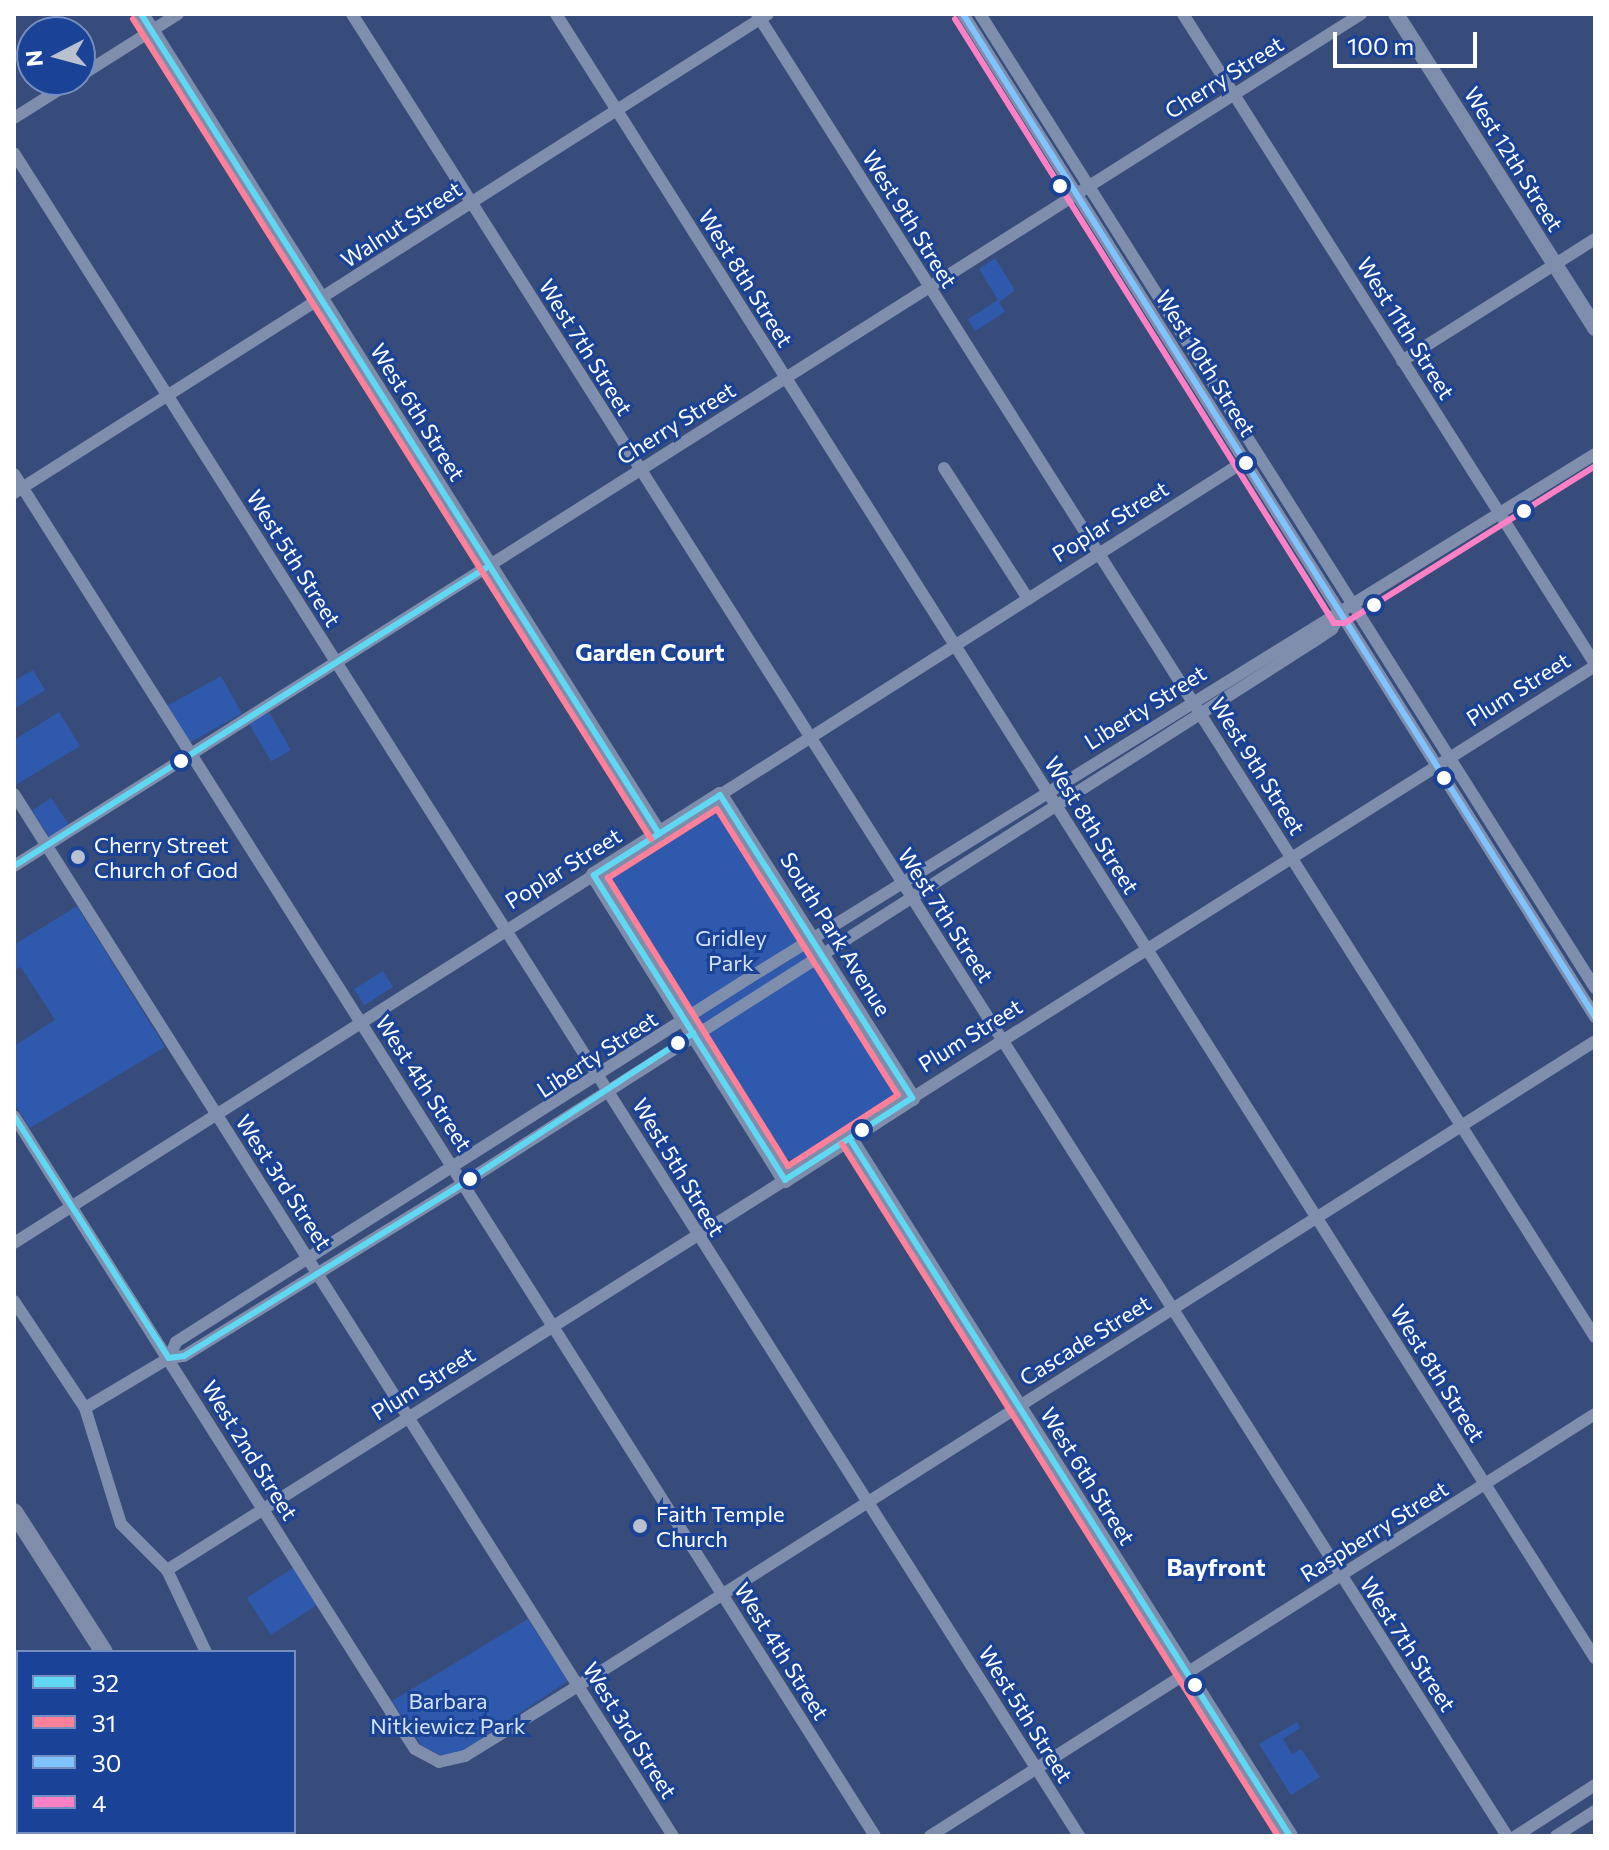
<!DOCTYPE html>
<style>
body{margin:0}
#map{position:relative;width:1609px;height:1850px;overflow:hidden;background:#374c7a;font-family:Commissioner,sans-serif}
div>[style]{position:absolute}
.green>*{inset:0;background:#2f59ac;transform-origin:0 0}
.water>*{inset:0;background:#2d4988}
.minor>*{height:12px;margin:-6px;padding:0 6px;transform-origin:6px;border-radius:6px;background:#808ead}
.major>*{height:16px;margin:-8px;padding:0 8px;transform-origin:8px;border-radius:8px;background:#7e8dab}
.highway>*{height:18px;margin:-9px;padding:0 9px;transform-origin:9px;border-radius:9px;background:#7f8dab}
.bus-1>*{height:6px;margin:-3px;padding:0 3px;transform-origin:3px;border-radius:3px;background:#60d8f3}
.bus-2>*{height:6px;margin:-3px;padding:0 3px;transform-origin:3px;border-radius:3px;background:#ff8098}
.bus-3>*{height:6px;margin:-3px;padding:0 3px;transform-origin:3px;border-radius:3px;background:#80c4ff}
.bus-4>*{height:6px;margin:-3px;padding:0 3px;transform-origin:3px;border-radius:3px;background:#ff80c5}
.dots>*{width:22px;height:22px;translate:-50% -50%;box-sizing:border-box;border:4px solid #1a4297;border-radius:50%}
span{translate:-50% -50%;white-space:nowrap;text-align:center;line-height:1.15;-webkit-text-stroke:6px #1a4297;paint-order:stroke}
.street-label{font-size:22px;color:#fff}
.poi-label{font-size:22px;color:#fff}
.left{translate:0 -50%;text-align:left}
.park-label{font-size:22px;color:#d5e2fb}
.neighbourhood-label{font-size:24px;color:#fff;font-weight:700}
.frame{position:absolute;inset:0;border:16px solid #fff;pointer-events:none}
.legend{position:absolute;left:16px;top:1650px;width:280px;height:184px;box-sizing:border-box;background:#1a4297;border:2px solid #768ec1;margin:0;padding:10px 14px;list-style:none;font-size:24px;color:#fff}
.legend li{display:flex;align-items:center;gap:16px;height:40px}
.legend b{width:40px;border:2px solid #768ec1}
.north{position:absolute;left:16px;top:16px;width:80px;height:80px;box-sizing:border-box;background:#1a4297;border:2px solid #768ec1;border-radius:50%;rotate:264deg;font-size:22px;font-weight:700;line-height:32px;text-align:center;color:#fff}
.north::after{content:'';display:block;margin:auto;width:28px;height:36px;background:#b9c0d0;clip-path:polygon(50% 0,100% 100%,50% 72%,0 100%)}
.scale{position:absolute;left:1333px;top:32px;width:144px;height:36px;box-sizing:border-box;border:4px solid #fff;border-top:0;padding-left:10px;font-size:24px;line-height:28px;white-space:nowrap;color:#fff;-webkit-text-stroke:6px #1a4297;paint-order:stroke}
</style>
<div id="map">
<div class="green">
<div style="clip-path:polygon(995px 258px,1015px 290px,999px 302px,1005px 312px,975px 331px,968px 319px,998px 300px,979px 269px)"></div>
<div style="clip-path:polygon(33px 670px,45px 690px,14px 709px,14px 681px)"></div>
<div style="left:221px;top:676px;width:43px;height:61px;rotate:61deg"></div>
<div style="clip-path:polygon(59px 712px,80px 746px,14px 786px,14px 740px)"></div>
<div style="left:269px;top:712px;width:44px;height:23px;rotate:60deg"></div>
<div style="left:51px;top:798px;width:32px;height:23px;rotate:56deg"></div>
<div style="clip-path:polygon(720px 810px,898px 1090px,893px 1099px,797px 1161px,781px 1157px,609px 883px,612px 872px,709px 811px)"></div>
<div style="clip-path:polygon(77px 906px,165px 1047px,30px 1128px,14px 1103px,14px 1046px,55px 1020px,21px 967px,14px 970px,14px 945px)"></div>
<div style="left:383px;top:971px;width:19px;height:34px;rotate:58deg"></div>
<div style="left:293px;top:1568px;width:44px;height:55px;rotate:57deg"></div>
<div style="clip-path:polygon(528px 1619px,568px 1681px,461px 1752px,441px 1755px,422px 1746px,392px 1701px)"></div>
<div style="clip-path:polygon(1297px 1722px,1300px 1728px,1283px 1739px,1292px 1754px,1301px 1749px,1320px 1777px,1291px 1795px,1259px 1744px)"></div>
</div>
<div class="water">
<div style="clip-path:polygon(14px 1702px,18px 1832px,109px 1836px,14px 1836px)"></div>
</div>
<div class="minor">
<div style="left:352px;top:14px;width:2157px;rotate:57.63deg"></div>
<div style="left:556px;top:14px;width:1945px;rotate:57.71deg"></div>
<div style="left:757px;top:14px;width:1566px;rotate:57.65deg"></div>
<div style="left:963px;top:14px;width:1186px;rotate:57.78deg"></div>
<div style="left:980px;top:14px;width:1152px;rotate:57.73deg"></div>
<div style="left:1183px;top:14px;width:770px;rotate:57.63deg"></div>
<div style="left:80px;top:76px;width:116px;rotate:-32.3deg"></div>
<div style="left:14px;top:118px;width:71px;rotate:-32.3deg"></div>
<div style="left:14px;top:153px;width:1992px;rotate:57.67deg"></div>
<div style="left:1402px;top:361px;width:228px;rotate:-32.3deg"></div>
<div style="left:944px;top:468px;width:156px;rotate:57.3deg"></div>
<div style="left:14px;top:474px;width:1611px;rotate:57.7deg"></div>
<div style="left:14px;top:493px;width:893px;rotate:-32.43deg"></div>
<div style="left:14px;top:794px;width:1233px;rotate:57.69deg"></div>
<div style="left:720px;top:795px;width:626px;rotate:-32.47deg"></div>
<div style="left:14px;top:866px;width:1594px;rotate:-32.31deg"></div>
<div style="left:912px;top:1098px;width:808px;rotate:-32.31deg"></div>
<div style="left:14px;top:1116px;width:705px;rotate:57.68deg"></div>
<div style="left:391px;top:1712px;width:44px;rotate:57deg"></div>
<div style="left:415px;top:1749px;width:27px;rotate:28deg"></div>
<div style="left:439px;top:1762px;width:27px;rotate:-13deg"></div>
<div style="left:465px;top:1756px;width:133px;rotate:-31.8deg"></div>
<div style="left:578px;top:1686px;width:1204px;rotate:-32.38deg"></div>
<div style="left:14px;top:1243px;width:687px;rotate:-32.39deg"></div>
<div style="left:14px;top:1301px;width:128px;rotate:56.4deg"></div>
<div style="left:85px;top:1408px;width:121px;rotate:72.8deg"></div>
<div style="left:121px;top:1524px;width:65px;rotate:45deg"></div>
<div style="left:167px;top:1570px;width:91px;rotate:64.6deg"></div>
<div style="left:169px;top:1358px;width:17px;rotate:-66deg"></div>
<div style="left:176px;top:1342px;width:679px;rotate:-32.43deg"></div>
<div style="left:749px;top:978px;width:995px;rotate:-31.77deg"></div>
<div style="left:85px;top:1408px;width:98px;rotate:-30.8deg"></div>
<div style="left:169px;top:1358px;width:15px;rotate:-8deg"></div>
<div style="left:184px;top:1356px;width:329px;rotate:-31.7deg"></div>
<div style="left:464px;top:1183px;width:1007px;rotate:-32.51deg"></div>
<div style="left:1313px;top:642px;width:23px;rotate:-34deg"></div>
<div style="left:1332px;top:629px;width:16px;rotate:-60deg"></div>
<div style="left:167px;top:1570px;width:731px;rotate:-32.25deg"></div>
<div style="left:14px;top:1663px;width:8px;rotate:60deg"></div>
<div style="left:129px;top:1832px;width:4px;rotate:63deg"></div>
<div style="left:930px;top:1836px;width:788px;rotate:-32.4deg"></div>
<div style="left:1516px;top:1836px;width:94px;rotate:-32.8deg"></div>
<div style="left:1556px;top:1836px;width:46px;rotate:-32.7deg"></div>
</div>
<div class="major">
<div style="left:141px;top:14px;width:970px;rotate:57.72deg"></div>
<div style="left:1396px;top:14px;width:372px;rotate:57.6deg"></div>
<div style="left:720px;top:795px;width:359px;rotate:57.6deg"></div>
<div style="left:912px;top:1098px;width:151px;rotate:147.2deg"></div>
<div style="left:785px;top:1180px;width:360px;rotate:-122.1deg"></div>
<div style="left:594px;top:875px;width:149px;rotate:-32.4deg"></div>
<div style="left:850px;top:1139px;width:824px;rotate:57.74deg"></div>
</div>
<div class="highway">
<div style="left:14px;top:1512px;width:166px;rotate:57.3deg"></div>
<div style="left:230px;top:1832px;width:6px;rotate:45deg"></div>
</div>
<div class="bus-1">
<div style="left:141px;top:14px;width:970px;rotate:57.72deg"></div>
<div style="left:720px;top:795px;width:359px;rotate:57.6deg"></div>
<div style="left:912px;top:1098px;width:151px;rotate:147.2deg"></div>
<div style="left:785px;top:1180px;width:360px;rotate:-122.1deg"></div>
<div style="left:594px;top:875px;width:149px;rotate:-32.4deg"></div>
<div style="left:14px;top:866px;width:562px;rotate:-32.28deg"></div>
<div style="left:14px;top:1116px;width:287px;rotate:57.4deg"></div>
<div style="left:169px;top:1358px;width:15px;rotate:-8deg"></div>
<div style="left:184px;top:1356px;width:329px;rotate:-31.7deg"></div>
<div style="left:464px;top:1183px;width:274px;rotate:-33.2deg"></div>
<div style="left:850px;top:1139px;width:824px;rotate:57.74deg"></div>
</div>
<div class="bus-2">
<div style="left:133px;top:19px;width:970px;rotate:57.72deg"></div>
<div style="left:717px;top:809px;width:338px;rotate:57.7deg"></div>
<div style="left:898px;top:1095px;width:131px;rotate:147.2deg"></div>
<div style="left:788px;top:1166px;width:340px;rotate:-122deg"></div>
<div style="left:608px;top:878px;width:129px;rotate:-32.3deg"></div>
<div style="left:842px;top:1144px;width:818px;rotate:57.79deg"></div>
</div>
<div class="bus-3">
<div style="left:963px;top:14px;width:1186px;rotate:57.78deg"></div>
</div>
<div class="bus-4">
<div style="left:955px;top:19px;width:713px;rotate:57.89deg"></div>
<div style="left:1334px;top:623px;width:11px"></div>
<div style="left:1345px;top:623px;width:295px;rotate:-32.1deg"></div>
</div>
<div class="dots">
<div style="left:1060px;top:186px;background:#fff"></div>
<div style="left:1246px;top:463px;background:#fff"></div>
<div style="left:1524px;top:511px;background:#fff"></div>
<div style="left:1374px;top:605px;background:#fff"></div>
<div style="left:181px;top:761px;background:#fff"></div>
<div style="left:1444px;top:778px;background:#fff"></div>
<div style="left:78px;top:857px;background:#b9c0d0"></div>
<div style="left:678px;top:1043px;background:#fff"></div>
<div style="left:862px;top:1130px;background:#fff"></div>
<div style="left:470px;top:1179px;background:#fff"></div>
<div style="left:640px;top:1526px;background:#b9c0d0"></div>
<div style="left:1195px;top:1685px;background:#fff"></div>
</div>
<div class="street-label">
<span style="left:1224px;top:77px;rotate:-32deg">Cherry Street</span>
<span style="left:1514px;top:159px;rotate:58deg">West 12th Street</span>
<span style="left:910px;top:219px;rotate:58deg">West 9th Street</span>
<span style="left:401px;top:224px;rotate:-33deg">Walnut Street</span>
<span style="left:746px;top:278px;rotate:58deg">West 8th Street</span>
<span style="left:1406px;top:328px;rotate:58deg">West 11th Street</span>
<span style="left:586px;top:347px;rotate:58deg">West 7th Street</span>
<span style="left:1206px;top:363px;rotate:58deg">West 10th Street</span>
<span style="left:418px;top:412px;rotate:58deg">West 6th Street</span>
<span style="left:676px;top:423px;rotate:-32deg">Cherry Street</span>
<span style="left:1110px;top:521px;rotate:-32deg">Poplar Street</span>
<span style="left:294px;top:558px;rotate:58deg">West 5th Street</span>
<span style="left:1518px;top:689px;rotate:-32deg">Plum Street</span>
<span style="left:1145px;top:707px;rotate:-32deg">Liberty Street</span>
<span style="left:1258px;top:766px;rotate:58deg">West 9th Street</span>
<span style="left:1092px;top:825px;rotate:58deg">West 8th Street</span>
<span style="left:563px;top:868px;rotate:-32deg">Poplar Street</span>
<span style="left:946px;top:915px;rotate:57deg">West 7th Street</span>
<span style="left:836px;top:934px;rotate:58deg">South Park Avenue</span>
<span style="left:970px;top:1035px;rotate:-32deg">Plum Street</span>
<span style="left:597px;top:1054px;rotate:-33deg">Liberty Street</span>
<span style="left:424px;top:1083px;rotate:57deg">West 4th Street</span>
<span style="left:679px;top:1167px;rotate:59deg">West 5th Street</span>
<span style="left:284px;top:1182px;rotate:57deg">West 3rd Street</span>
<span style="left:1085px;top:1340px;rotate:-32deg">Cascade Street</span>
<span style="left:1438px;top:1373px;rotate:58deg">West 8th Street</span>
<span style="left:423px;top:1383px;rotate:-32deg">Plum Street</span>
<span style="left:250px;top:1450px;rotate:58deg">West 2nd Street</span>
<span style="left:1088px;top:1476px;rotate:58deg">West 6th Street</span>
<span style="left:1374px;top:1531px;rotate:-32deg">Raspberry Street</span>
<span style="left:1408px;top:1644px;rotate:57deg">West 7th Street</span>
<span style="left:782px;top:1651px;rotate:58deg">West 4th Street</span>
<span style="left:1026px;top:1714px;rotate:58deg">West 5th Street</span>
<span style="left:630px;top:1730px;rotate:58deg">West 3rd Street</span>
</div>
<div class="poi-label">
<span class="left" style="left:94px;top:857px">Cherry Street<br>Church of God</span>
<span class="left" style="left:656px;top:1526px">Faith Temple<br>Church</span>
</div>
<div class="park-label">
<span style="left:731px;top:950px">Gridley<br>Park</span>
<span style="left:448px;top:1713px">Barbara<br>Nitkiewicz Park</span>
</div>
<div class="neighbourhood-label">
<span style="left:650px;top:652px">Garden Court</span>
<span style="left:1216px;top:1567px">Bayfront</span>
</div>
<div class="frame"></div>
<ul class="legend">
<li><b style="height:10px;background:#60d8f3"></b>32</li>
<li><b style="height:10px;background:#ff8098"></b>31</li>
<li><b style="height:10px;background:#80c4ff"></b>30</li>
<li><b style="height:10px;background:#ff80c5"></b>4</li>
</ul>
<div class="north">N</div>
<div class="scale">100 m</div>
</div>
